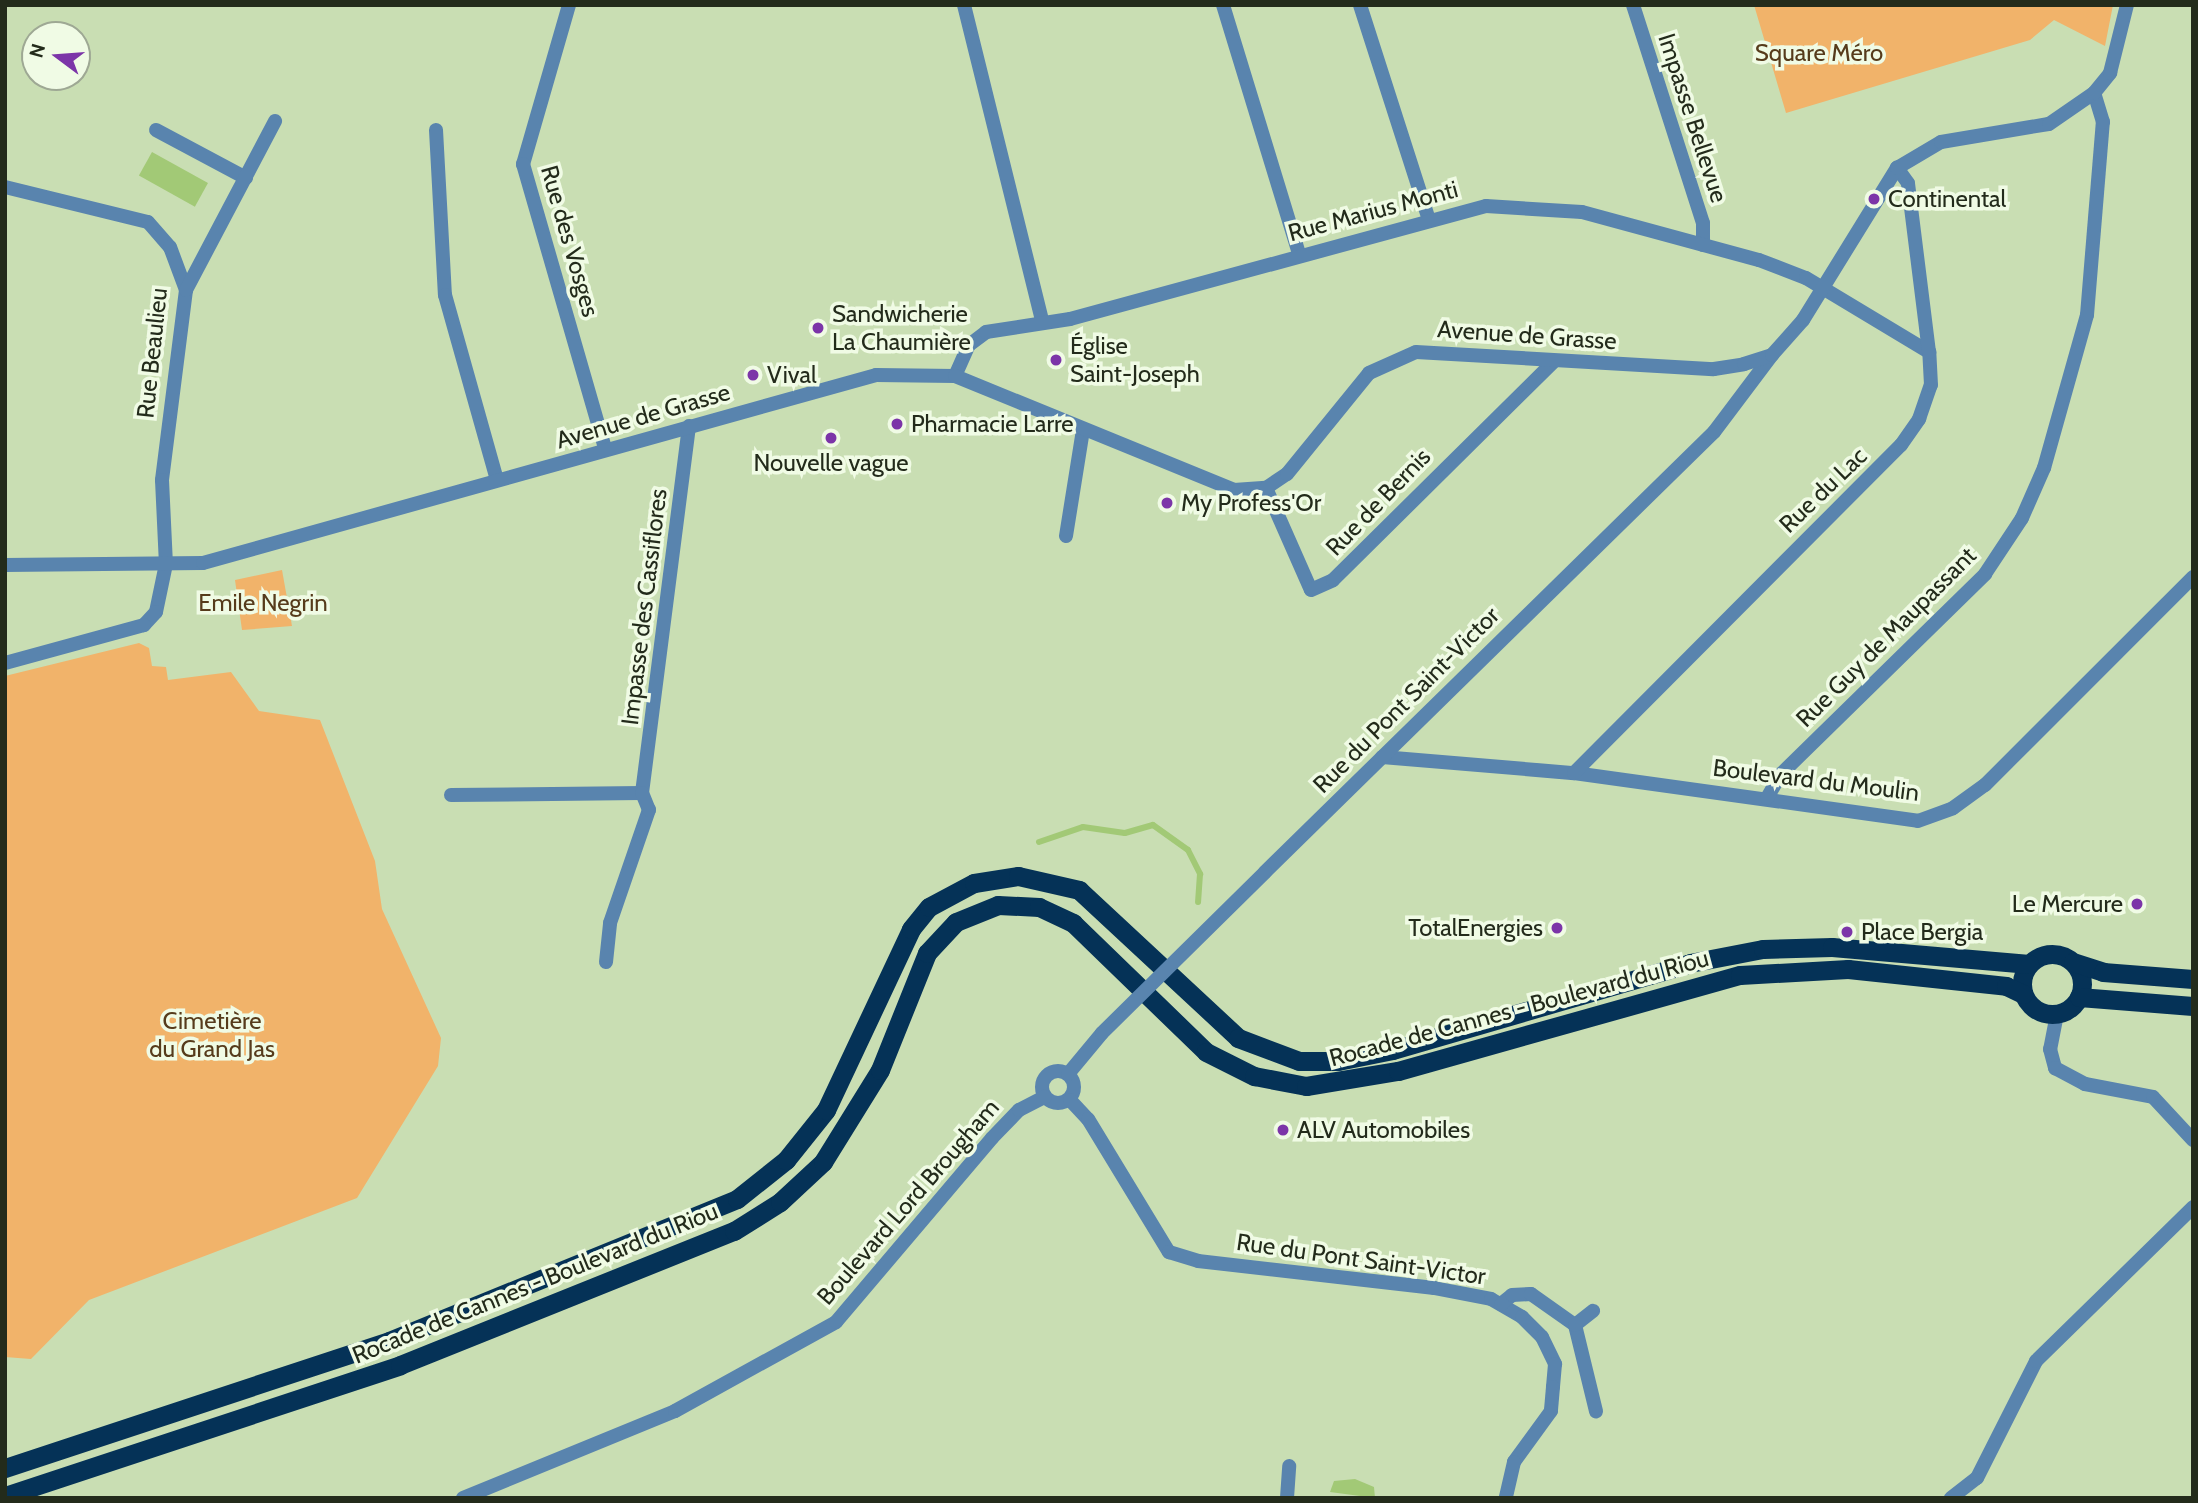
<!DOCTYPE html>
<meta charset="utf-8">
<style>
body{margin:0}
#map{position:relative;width:2198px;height:1503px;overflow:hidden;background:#c9deb3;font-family:Cabin,sans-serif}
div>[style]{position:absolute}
.green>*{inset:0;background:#f1b36a}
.water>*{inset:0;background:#a2c976;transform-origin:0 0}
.stream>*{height:6px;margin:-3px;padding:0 3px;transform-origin:3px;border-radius:3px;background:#a2c976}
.minor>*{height:14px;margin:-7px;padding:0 7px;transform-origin:7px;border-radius:7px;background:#5984ae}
.minor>.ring{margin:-7px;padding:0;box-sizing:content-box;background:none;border:14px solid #5984ae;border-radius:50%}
.tertiary>*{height:14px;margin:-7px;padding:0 7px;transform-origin:7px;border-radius:7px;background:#5984ae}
.trunk>*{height:19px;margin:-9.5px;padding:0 9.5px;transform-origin:9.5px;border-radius:9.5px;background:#053257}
.trunk>.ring{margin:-9.5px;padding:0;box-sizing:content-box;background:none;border:19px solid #053257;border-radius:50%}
.minor-bridge>*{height:14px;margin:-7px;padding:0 7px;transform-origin:7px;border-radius:7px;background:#5984ae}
.dots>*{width:19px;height:19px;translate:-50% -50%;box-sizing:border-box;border:4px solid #f0fbe5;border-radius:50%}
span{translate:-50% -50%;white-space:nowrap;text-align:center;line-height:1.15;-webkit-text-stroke:7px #f0fbe5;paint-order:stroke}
.park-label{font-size:24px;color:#563b1b}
.street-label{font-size:24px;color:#232b1b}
.poi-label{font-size:24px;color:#232b1b}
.left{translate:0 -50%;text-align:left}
.right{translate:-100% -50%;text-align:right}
.frame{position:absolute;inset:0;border:7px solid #232b1b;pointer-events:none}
.north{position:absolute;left:21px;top:21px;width:70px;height:70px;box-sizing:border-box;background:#f0fbe5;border:2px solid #9ea894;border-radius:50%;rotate:286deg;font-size:19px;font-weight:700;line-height:28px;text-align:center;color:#232b1b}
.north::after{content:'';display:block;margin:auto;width:24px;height:32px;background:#7c35a8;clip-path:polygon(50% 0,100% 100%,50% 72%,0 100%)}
</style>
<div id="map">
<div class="green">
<div style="clip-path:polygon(1754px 5px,2113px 5px,2105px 46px,2054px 20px,2030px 40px,1786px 113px)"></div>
<div style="clip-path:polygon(282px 570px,292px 626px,242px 630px,235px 580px)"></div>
<div style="clip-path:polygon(139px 643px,149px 648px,152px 666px,166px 667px,168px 680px,231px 672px,259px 711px,320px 720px,375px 861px,382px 909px,441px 1038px,438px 1066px,357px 1198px,89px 1300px,31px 1359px,5px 1357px,5px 676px)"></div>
</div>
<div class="water">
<div style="left:152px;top:152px;width:64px;height:27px;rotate:29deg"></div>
<div style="clip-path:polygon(1355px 1479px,1374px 1487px,1375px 1498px,1330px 1492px,1334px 1481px)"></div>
</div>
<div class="stream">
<div style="left:1039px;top:842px;width:46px;rotate:-18.8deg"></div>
<div style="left:1083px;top:827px;width:42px;rotate:8.1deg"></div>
<div style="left:1125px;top:833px;width:29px;rotate:-16deg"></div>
<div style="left:1153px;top:825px;width:43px;rotate:35.5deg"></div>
<div style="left:1188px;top:850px;width:27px;rotate:63deg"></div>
<div style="left:1200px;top:874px;width:28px;rotate:94deg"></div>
</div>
<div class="minor">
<div style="left:569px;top:5px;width:166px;rotate:106.1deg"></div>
<div style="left:523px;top:164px;width:297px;rotate:73.9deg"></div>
<div style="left:964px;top:5px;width:325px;rotate:76.1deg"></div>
<div style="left:1223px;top:5px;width:259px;rotate:73deg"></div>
<div style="left:1360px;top:5px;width:223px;rotate:72.2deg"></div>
<div style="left:1633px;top:5px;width:229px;rotate:72.2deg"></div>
<div style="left:1703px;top:223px;width:22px;rotate:90deg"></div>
<div style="left:156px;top:130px;width:102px;rotate:28.1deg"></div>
<div style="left:436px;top:130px;width:165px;rotate:86.9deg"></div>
<div style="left:445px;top:295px;width:192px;rotate:74.3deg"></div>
<div style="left:5px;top:187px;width:147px;rotate:13.8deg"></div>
<div style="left:148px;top:222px;width:33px;rotate:49deg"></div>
<div style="left:170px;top:247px;width:46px;rotate:69.6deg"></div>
<div style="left:186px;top:290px;width:192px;rotate:97.2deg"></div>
<div style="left:162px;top:480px;width:84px;rotate:87.3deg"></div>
<div style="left:166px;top:564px;width:49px;rotate:101.8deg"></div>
<div style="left:156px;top:612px;width:18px;rotate:133deg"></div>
<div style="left:144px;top:625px;width:144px;rotate:164.7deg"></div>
<div style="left:186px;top:290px;width:191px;rotate:-62.2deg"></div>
<div style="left:955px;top:376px;width:34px;rotate:-66deg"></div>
<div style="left:969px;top:345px;width:21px;rotate:-37deg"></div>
<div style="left:986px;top:332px;width:85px;rotate:-8.8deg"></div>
<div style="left:1070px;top:319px;width:431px;rotate:-15.2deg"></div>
<div style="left:1486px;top:206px;width:96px;rotate:3.6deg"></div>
<div style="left:1582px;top:212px;width:183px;rotate:15.2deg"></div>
<div style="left:1759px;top:260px;width:50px;rotate:21deg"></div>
<div style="left:1806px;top:278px;width:144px;rotate:31deg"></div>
<div style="left:1266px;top:488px;width:111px;rotate:66.2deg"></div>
<div style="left:1311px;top:590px;width:24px;rotate:-24deg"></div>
<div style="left:1333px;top:580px;width:311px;rotate:-44.7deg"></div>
<div style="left:1066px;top:536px;width:107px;rotate:-80.9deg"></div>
<div style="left:1382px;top:757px;width:193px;rotate:4.8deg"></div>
<div style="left:1574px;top:773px;width:347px;rotate:7.9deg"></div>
<div style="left:1918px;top:821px;width:37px;rotate:-20deg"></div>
<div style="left:1953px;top:808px;width:39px;rotate:-36deg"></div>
<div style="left:1985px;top:785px;width:294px;rotate:-45deg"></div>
<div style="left:1574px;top:773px;width:463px;rotate:-45.1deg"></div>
<div style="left:1901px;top:445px;width:32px;rotate:-55deg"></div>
<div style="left:1919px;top:419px;width:36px;rotate:-71deg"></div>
<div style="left:1931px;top:385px;width:33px;rotate:-93deg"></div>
<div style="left:1929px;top:352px;width:170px;rotate:-97.1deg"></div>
<div style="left:1908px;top:183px;width:19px;rotate:-126deg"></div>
<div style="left:451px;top:795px;width:191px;rotate:-0.6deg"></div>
<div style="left:642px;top:793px;width:370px;rotate:-82.7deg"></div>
<div style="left:1767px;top:798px;width:28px;rotate:-60deg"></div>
<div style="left:1781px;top:774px;width:286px;rotate:-44.4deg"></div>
<div style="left:1985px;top:574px;width:67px;rotate:-56.5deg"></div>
<div style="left:2022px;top:518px;width:55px;rotate:-66.3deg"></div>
<div style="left:2044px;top:468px;width:159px;rotate:-74.3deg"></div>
<div style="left:2087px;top:315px;width:194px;rotate:-85.3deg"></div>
<div style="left:2103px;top:122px;width:30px;rotate:-107deg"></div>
<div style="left:1265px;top:872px;width:629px;rotate:-44.42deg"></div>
<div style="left:1714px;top:432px;width:96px;rotate:-53deg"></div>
<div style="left:606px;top:962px;width:39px;rotate:-84deg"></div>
<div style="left:610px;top:923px;width:120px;rotate:-71deg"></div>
<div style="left:649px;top:810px;width:18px;rotate:-112deg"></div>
<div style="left:2057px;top:1014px;width:36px;rotate:101deg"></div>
<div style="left:2050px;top:1049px;width:20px;rotate:75deg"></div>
<div style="left:2055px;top:1068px;width:34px;rotate:28deg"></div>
<div style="left:2085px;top:1084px;width:69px;rotate:10.8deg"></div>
<div style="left:2153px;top:1097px;width:59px;rotate:47.1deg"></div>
<div class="ring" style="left:1042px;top:1071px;width:18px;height:18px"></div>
<div style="left:1068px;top:1074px;width:53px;rotate:-50.3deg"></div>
<div style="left:1070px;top:1100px;width:26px;rotate:47deg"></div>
<div style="left:1088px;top:1119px;width:156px;rotate:58.7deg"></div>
<div style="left:1169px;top:1252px;width:30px;rotate:17deg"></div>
<div style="left:1198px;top:1261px;width:238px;rotate:6.5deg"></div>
<div style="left:1434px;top:1288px;width:58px;rotate:10.9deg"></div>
<div style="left:1491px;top:1299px;width:36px;rotate:30deg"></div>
<div style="left:1522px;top:1317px;width:28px;rotate:45deg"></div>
<div style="left:1542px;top:1337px;width:30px;rotate:64deg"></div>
<div style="left:1555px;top:1364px;width:23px;rotate:95deg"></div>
<div style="left:1553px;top:1387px;width:24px;rotate:95deg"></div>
<div style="left:1551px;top:1411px;width:63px;rotate:126deg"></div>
<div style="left:1514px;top:1462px;width:37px;rotate:103deg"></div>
<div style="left:1501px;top:1304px;width:14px;rotate:-39deg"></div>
<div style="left:1512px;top:1295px;width:19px;rotate:-3deg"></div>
<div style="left:1531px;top:1294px;width:54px;rotate:35.2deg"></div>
<div style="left:1575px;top:1325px;width:89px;rotate:76.3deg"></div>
<div style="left:1575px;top:1325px;width:23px;rotate:-38deg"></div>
<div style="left:463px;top:1498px;width:229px;rotate:-22.3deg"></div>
<div style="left:675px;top:1411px;width:184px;rotate:-28.9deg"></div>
<div style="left:836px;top:1322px;width:241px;rotate:-49.7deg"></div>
<div style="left:992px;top:1138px;width:39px;rotate:-46deg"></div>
<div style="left:1019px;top:1110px;width:29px;rotate:-27deg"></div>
<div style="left:1287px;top:1498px;width:32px;rotate:-86deg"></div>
<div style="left:1951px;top:1498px;width:33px;rotate:-38deg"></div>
<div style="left:1977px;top:1478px;width:131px;rotate:-63.2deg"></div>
<div style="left:2036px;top:1361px;width:220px;rotate:-44.4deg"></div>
</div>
<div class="tertiary">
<div style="left:5px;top:565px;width:198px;rotate:-0.6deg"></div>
<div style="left:203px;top:563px;width:699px;rotate:-15.61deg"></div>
<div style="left:876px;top:375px;width:79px;rotate:0.7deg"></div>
<div style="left:955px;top:376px;width:301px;rotate:22.2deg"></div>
<div style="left:1234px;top:490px;width:32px;rotate:-4deg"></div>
<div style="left:1266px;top:488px;width:25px;rotate:-34deg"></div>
<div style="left:1287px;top:474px;width:130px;rotate:-50.9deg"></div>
<div style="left:1369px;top:373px;width:51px;rotate:-24.1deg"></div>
<div style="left:1416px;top:352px;width:298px;rotate:3.3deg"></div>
<div style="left:1714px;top:369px;width:30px;rotate:-9deg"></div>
<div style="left:1744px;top:364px;width:29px;rotate:-18deg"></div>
<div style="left:1772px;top:355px;width:47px;rotate:-48.5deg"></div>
<div style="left:1803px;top:320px;width:179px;rotate:-58.3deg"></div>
<div style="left:1897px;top:168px;width:51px;rotate:-30.6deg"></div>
<div style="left:1941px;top:142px;width:109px;rotate:-9.5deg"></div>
<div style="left:2049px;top:124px;width:55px;rotate:-34.6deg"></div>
<div style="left:2094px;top:93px;width:26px;rotate:-51deg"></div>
<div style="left:2110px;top:73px;width:70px;rotate:-76deg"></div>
</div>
<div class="trunk">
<div class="ring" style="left:2022px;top:954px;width:41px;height:41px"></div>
<div style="left:2073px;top:962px;width:32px;rotate:18deg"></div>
<div style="left:2103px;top:972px;width:90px;rotate:4.4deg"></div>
<div style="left:2079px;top:997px;width:114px;rotate:4.5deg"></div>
<div style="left:5px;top:1468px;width:404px;rotate:-18.3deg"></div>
<div style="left:389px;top:1341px;width:376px;rotate:-22.2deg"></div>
<div style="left:737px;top:1199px;width:63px;rotate:-38.5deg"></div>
<div style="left:786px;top:1160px;width:64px;rotate:-51.3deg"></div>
<div style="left:826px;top:1110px;width:200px;rotate:-64.8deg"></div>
<div style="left:911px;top:929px;width:28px;rotate:-51deg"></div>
<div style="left:929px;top:907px;width:51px;rotate:-28.1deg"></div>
<div style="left:974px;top:883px;width:45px;rotate:-9deg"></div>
<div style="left:1018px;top:876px;width:63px;rotate:12.9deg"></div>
<div style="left:1079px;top:890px;width:217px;rotate:42.9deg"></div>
<div style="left:1238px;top:1038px;width:65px;rotate:20.7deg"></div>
<div style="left:1299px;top:1061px;width:39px"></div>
<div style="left:1338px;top:1061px;width:56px;rotate:-11.3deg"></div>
<div style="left:1393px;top:1050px;width:309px;rotate:-16.3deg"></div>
<div style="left:1690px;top:963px;width:74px;rotate:-10.9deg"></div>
<div style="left:1763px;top:949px;width:69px;rotate:-1.7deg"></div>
<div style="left:1832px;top:947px;width:198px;rotate:4.9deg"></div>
<div style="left:5px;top:1496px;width:416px;rotate:-18.3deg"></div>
<div style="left:400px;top:1365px;width:360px;rotate:-21.9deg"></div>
<div style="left:734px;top:1231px;width:54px;rotate:-32.2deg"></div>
<div style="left:780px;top:1202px;width:59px;rotate:-42.9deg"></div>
<div style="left:823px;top:1162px;width:108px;rotate:-58.2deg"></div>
<div style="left:880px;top:1070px;width:126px;rotate:-68.1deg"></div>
<div style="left:927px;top:953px;width:42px;rotate:-46.9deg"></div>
<div style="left:956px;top:922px;width:45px;rotate:-22deg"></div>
<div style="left:998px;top:905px;width:41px;rotate:2.8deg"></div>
<div style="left:1039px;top:907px;width:38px;rotate:25deg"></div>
<div style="left:1073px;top:923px;width:185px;rotate:44.1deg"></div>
<div style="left:1206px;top:1052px;width:54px;rotate:26.6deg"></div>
<div style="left:1254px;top:1076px;width:53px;rotate:10.9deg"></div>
<div style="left:1306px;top:1086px;width:93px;rotate:-9.3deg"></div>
<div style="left:1398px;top:1071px;width:355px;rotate:-15.7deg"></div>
<div style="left:1740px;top:975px;width:108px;rotate:-3.2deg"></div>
<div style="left:1848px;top:969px;width:159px;rotate:6.1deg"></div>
<div style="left:2006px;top:986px;width:19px;rotate:25deg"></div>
</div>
<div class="minor-bridge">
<div style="left:1102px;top:1033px;width:229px;rotate:-44.6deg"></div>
</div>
<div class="dots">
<div style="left:1874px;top:199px;background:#7c35a8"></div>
<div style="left:818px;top:328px;background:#7c35a8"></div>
<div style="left:1056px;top:360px;background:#7c35a8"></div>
<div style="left:753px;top:375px;background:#7c35a8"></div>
<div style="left:897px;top:424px;background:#7c35a8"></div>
<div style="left:831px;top:438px;background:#7c35a8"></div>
<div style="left:1167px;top:503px;background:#7c35a8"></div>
<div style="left:2137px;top:904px;background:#7c35a8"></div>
<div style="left:1557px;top:928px;background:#7c35a8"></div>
<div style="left:1847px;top:932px;background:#7c35a8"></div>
<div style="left:1283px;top:1130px;background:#7c35a8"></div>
</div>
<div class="park-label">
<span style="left:1819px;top:53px">Square Méro</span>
<span style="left:263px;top:603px">Emile Negrin</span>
<span style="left:212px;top:1035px">Cimetière<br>du Grand Jas</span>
</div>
<div class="street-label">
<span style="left:1693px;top:118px;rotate:72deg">Impasse Bellevue</span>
<span style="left:1373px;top:211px;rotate:-15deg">Rue Marius Monti</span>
<span style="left:570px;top:241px;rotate:74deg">Rue des Vosges</span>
<span style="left:1527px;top:335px;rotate:4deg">Avenue de Grasse</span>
<span style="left:152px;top:353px;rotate:-84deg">Rue Beaulieu</span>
<span style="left:643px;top:416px;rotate:-16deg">Avenue de Grasse</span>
<span style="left:1823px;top:490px;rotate:-44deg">Rue du Lac</span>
<span style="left:1378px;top:502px;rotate:-46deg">Rue de Bernis</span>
<span style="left:644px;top:607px;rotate:-83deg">Impasse des Cassiflores</span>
<span style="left:1886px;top:637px;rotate:-45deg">Rue Guy de Maupassant</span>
<span style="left:1406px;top:700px;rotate:-45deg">Rue du Pont Saint-Victor</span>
<span style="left:1816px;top:780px;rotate:7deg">Boulevard du Moulin</span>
<span style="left:1519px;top:1008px;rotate:-15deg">Rocade de Cannes - Boulevard du Riou</span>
<span style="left:908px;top:1202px;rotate:-49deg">Boulevard Lord Brougham</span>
<span style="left:1361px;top:1259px;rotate:8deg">Rue du Pont Saint-Victor</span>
<span style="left:535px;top:1283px;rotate:-22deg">Rocade de Cannes - Boulevard du Riou</span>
</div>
<div class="poi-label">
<span class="left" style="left:1888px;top:199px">Continental</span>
<span class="left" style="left:832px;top:328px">Sandwicherie<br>La Chaumière</span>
<span class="left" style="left:1070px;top:360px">Église<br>Saint-Joseph</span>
<span class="left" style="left:767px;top:375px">Vival</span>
<span class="left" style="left:911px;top:424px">Pharmacie Larre</span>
<span style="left:831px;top:463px">Nouvelle vague</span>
<span class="left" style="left:1181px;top:503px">My Profess'Or</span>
<span class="right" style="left:2123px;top:904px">Le Mercure</span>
<span class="right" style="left:1543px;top:928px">TotalEnergies</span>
<span class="left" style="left:1861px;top:932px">Place Bergia</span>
<span class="left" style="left:1297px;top:1130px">ALV Automobiles</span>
</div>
<div class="frame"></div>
<div class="north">N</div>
</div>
